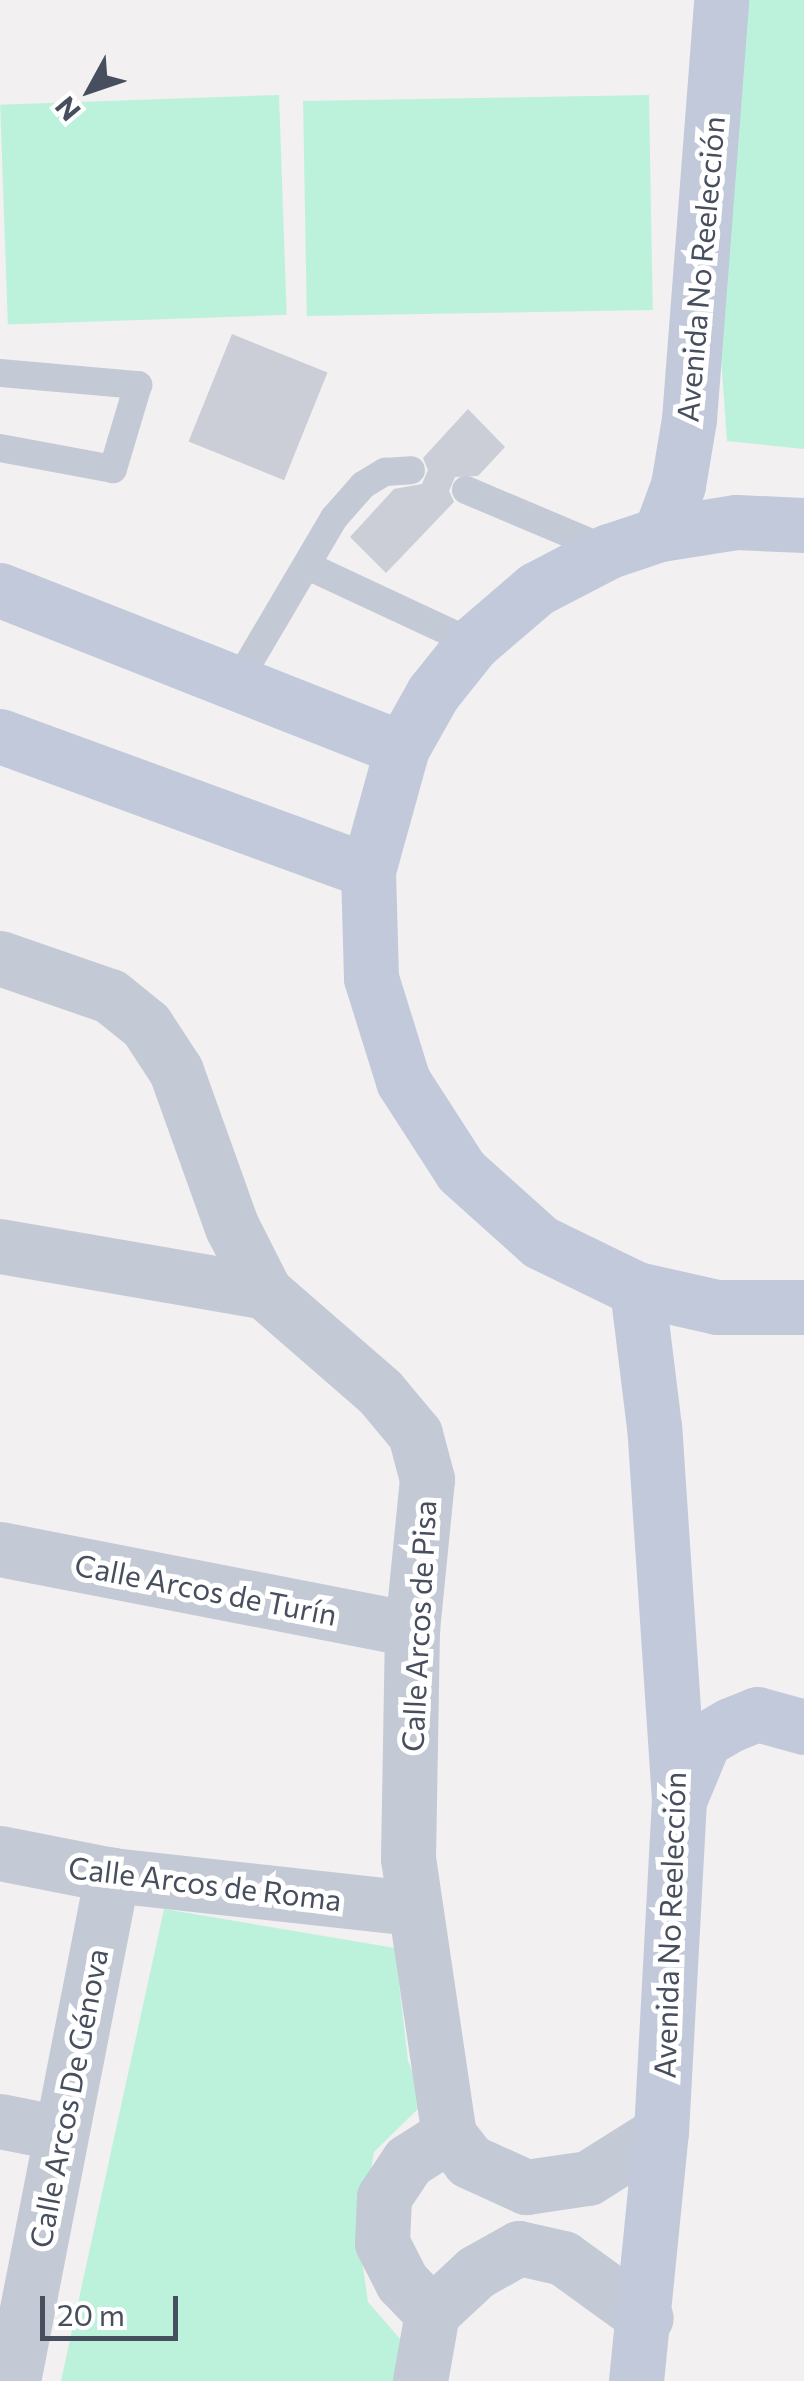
<!DOCTYPE html>
<meta charset="utf-8">
<style>
body{margin:0}
#map{position:relative;width:804px;height:2381px;overflow:hidden;background:#f2f0f0;font-family:Commissioner,sans-serif}
div>[style]{position:absolute}
.green>*{inset:0;background:#bcf2db;transform-origin:0 0}
.building>*{inset:0;background:#cbced6;transform-origin:0 0}
.lane>*{height:28px;margin:-14px;padding:0 14px;transform-origin:14px;border-radius:14px;background:#c3c9d5}
.street>*{height:55px;margin:-27.5px;padding:0 27.5px;transform-origin:27.5px;border-radius:27.5px;background:#c3c9d5}
.secondary>*{height:55px;margin:-27.5px;padding:0 27.5px;transform-origin:27.5px;border-radius:27.5px;background:#c1c9da}
span{translate:-50% -50%;white-space:nowrap;text-align:center;line-height:1.15;-webkit-text-stroke:10px #fff;paint-order:stroke}
.street-label{font-size:30px;color:#474f5e}
.north{position:absolute;left:40px;top:40px;width:100px;height:100px;-webkit-text-stroke:8px #fff;paint-order:stroke;rotate:230deg;font-size:28px;font-weight:700;line-height:40px;text-align:center;color:#474f5e}
.north::after{content:'';display:block;margin:auto;width:35px;height:45px;background:#474f5e;clip-path:polygon(50% 0,100% 100%,50% 72%,0 100%)}
.scale{position:absolute;left:40px;top:2296px;width:138px;height:45px;box-sizing:border-box;border:5px solid #474f5e;border-top:0;padding-left:12px;font-size:30px;line-height:35px;white-space:nowrap;color:#474f5e;-webkit-text-stroke:8px #fff;paint-order:stroke}
</style>
<div id="map">
<div class="green">
<div style="clip-path:polygon(721px 0,804px 0,804px 449px,727px 441px,708px 175px)"></div>
<div style="left:279px;top:95px;width:220px;height:279px;rotate:88deg"></div>
<div style="left:649px;top:95px;width:215px;height:346px;rotate:89deg"></div>
<div style="clip-path:polygon(164px 1909px,395px 1948px,408px 2061px,425px 2102px,374px 2152px,359px 2239px,368px 2302px,408px 2348px,401px 2381px,61px 2381px)"></div>
</div>
<div class="building">
<div style="left:232px;top:334px;width:103px;height:116px;rotate:22deg"></div>
<div style="clip-path:polygon(468px 409px,505px 447px,478px 476px,455px 477px,449px 491px,454px 502px,386px 573px,350px 537px,394px 489px,422px 484px,428px 470px,423px 458px)"></div>
</div>
<div class="lane">
<div style="left:0;top:373px;width:139px;rotate:5deg"></div>
<div style="left:138px;top:385px;width:88px;rotate:106.6deg"></div>
<div style="left:113px;top:469px;width:115px;rotate:-169.5deg"></div>
<div style="left:466px;top:490px;width:154px;rotate:22.9deg"></div>
<div style="left:310px;top:567px;width:180px;rotate:25deg"></div>
<div style="left:238px;top:681px;width:189px;rotate:-59.5deg"></div>
<div style="left:334px;top:518px;width:44px;rotate:-48.7deg"></div>
<div style="left:363px;top:485px;width:26px;rotate:-31deg"></div>
<div style="left:385px;top:472px;width:26px;rotate:-4deg"></div>
</div>
<div class="street">
<div style="left:0;top:958px;width:116px;rotate:19.1deg"></div>
<div style="left:110px;top:996px;width:46px;rotate:38.9deg"></div>
<div style="left:146px;top:1025px;width:55px;rotate:56.9deg"></div>
<div style="left:176px;top:1071px;width:166px;rotate:70.3deg"></div>
<div style="left:232px;top:1227px;width:73px;rotate:63.1deg"></div>
<div style="left:265px;top:1292px;width:152px;rotate:41deg"></div>
<div style="left:380px;top:1392px;width:55px;rotate:50.2deg"></div>
<div style="left:415px;top:1434px;width:47px;rotate:75.1deg"></div>
<div style="left:427px;top:1479px;width:151px;rotate:95.7deg"></div>
<div style="left:412px;top:1629px;width:229px;rotate:91deg"></div>
<div style="left:408px;top:1858px;width:280px;rotate:81.6deg"></div>
<div style="left:449px;top:2135px;width:33px;rotate:52deg"></div>
<div style="left:469px;top:2161px;width:63px;rotate:24.5deg"></div>
<div style="left:526px;top:2187px;width:63px;rotate:-8.3deg"></div>
<div style="left:588px;top:2178px;width:86px;rotate:-32.2deg"></div>
<div style="left:0;top:1246px;width:269px;rotate:9.8deg"></div>
<div style="left:0;top:1549px;width:420px;rotate:11deg"></div>
<div style="left:0;top:1853px;width:114px;rotate:11.1deg"></div>
<div style="left:112px;top:1875px;width:301px;rotate:6.3deg"></div>
<div style="left:0;top:2121px;width:61px;rotate:11.3deg"></div>
<div style="left:432px;top:2313px;width:60px;rotate:-43deg"></div>
<div style="left:476px;top:2272px;width:49px;rotate:-29.2deg"></div>
<div style="left:519px;top:2248px;width:45px;rotate:12.8deg"></div>
<div style="left:563px;top:2258px;width:102px;rotate:35.9deg"></div>
<div style="left:432px;top:2313px;width:43px;rotate:-134.1deg"></div>
<div style="left:402px;top:2282px;width:44px;rotate:-117.1deg"></div>
<div style="left:382px;top:2243px;width:46px;rotate:-87.5deg"></div>
<div style="left:384px;top:2197px;width:43px;rotate:-56.3deg"></div>
<div style="left:408px;top:2161px;width:49px;rotate:-32.4deg"></div>
<div style="left:13px;top:2381px;width:516px;rotate:-78.93deg"></div>
<div style="left:420px;top:2381px;width:69px;rotate:-80deg"></div>
</div>
<div class="secondary">
<div style="left:804px;top:525px;width:68px;rotate:-177.5deg"></div>
<div style="left:736px;top:522px;width:77px;rotate:171deg"></div>
<div style="left:660px;top:534px;width:54px;rotate:161.6deg"></div>
<div style="left:609px;top:551px;width:82px;rotate:152.5deg"></div>
<div style="left:536px;top:589px;width:83px;rotate:139.4deg"></div>
<div style="left:473px;top:643px;width:64px;rotate:128.7deg"></div>
<div style="left:433px;top:693px;width:63px;rotate:119.4deg"></div>
<div style="left:402px;top:748px;width:128px;rotate:105.5deg"></div>
<div style="left:368px;top:871px;width:107px;rotate:88.4deg"></div>
<div style="left:371px;top:978px;width:108px;rotate:72.7deg"></div>
<div style="left:403px;top:1081px;width:107px;rotate:57.2deg"></div>
<div style="left:461px;top:1171px;width:106px;rotate:41.9deg"></div>
<div style="left:540px;top:1242px;width:108px;rotate:25.9deg"></div>
<div style="left:637px;top:1289px;width:82px;rotate:12.7deg"></div>
<div style="left:717px;top:1307px;width:87px"></div>
<div style="left:660px;top:534px;width:52px;rotate:-69.8deg"></div>
<div style="left:678px;top:485px;width:67px;rotate:-80.5deg"></div>
<div style="left:689px;top:419px;width:420px;rotate:-85.6deg"></div>
<div style="left:0;top:590px;width:432px;rotate:21.5deg"></div>
<div style="left:0;top:736px;width:392px;rotate:20.1deg"></div>
<div style="left:680px;top:1798px;width:63px;rotate:-67.5deg"></div>
<div style="left:704px;top:1740px;width:30px;rotate:-30deg"></div>
<div style="left:730px;top:1725px;width:29px;rotate:-22deg"></div>
<div style="left:757px;top:1714px;width:49px;rotate:15.5deg"></div>
<div style="left:636px;top:2381px;width:250px;rotate:-84.3deg"></div>
<div style="left:661px;top:2132px;width:332px;rotate:-86.9deg"></div>
<div style="left:679px;top:1800px;width:374px;rotate:-93.8deg"></div>
<div style="left:654px;top:1427px;width:139px;rotate:-97deg"></div>
</div>
<div class="street-label">
<span style="left:700px;top:269px;rotate:-85deg">Avenida No Reelección</span>
<span style="left:206px;top:1589px;rotate:11deg">Calle Arcos de Turín</span>
<span style="left:418px;top:1626px;rotate:-87deg">Calle Arcos de Pisa</span>
<span style="left:205px;top:1883px;rotate:7deg">Calle Arcos de Roma</span>
<span style="left:669px;top:1925px;rotate:-88deg">Avenida No Reelección</span>
<span style="left:68px;top:2098px;rotate:-79deg">Calle Arcos De Génova</span>
</div>
<div class="north">N</div>
<div class="scale">20 m</div>
</div>
